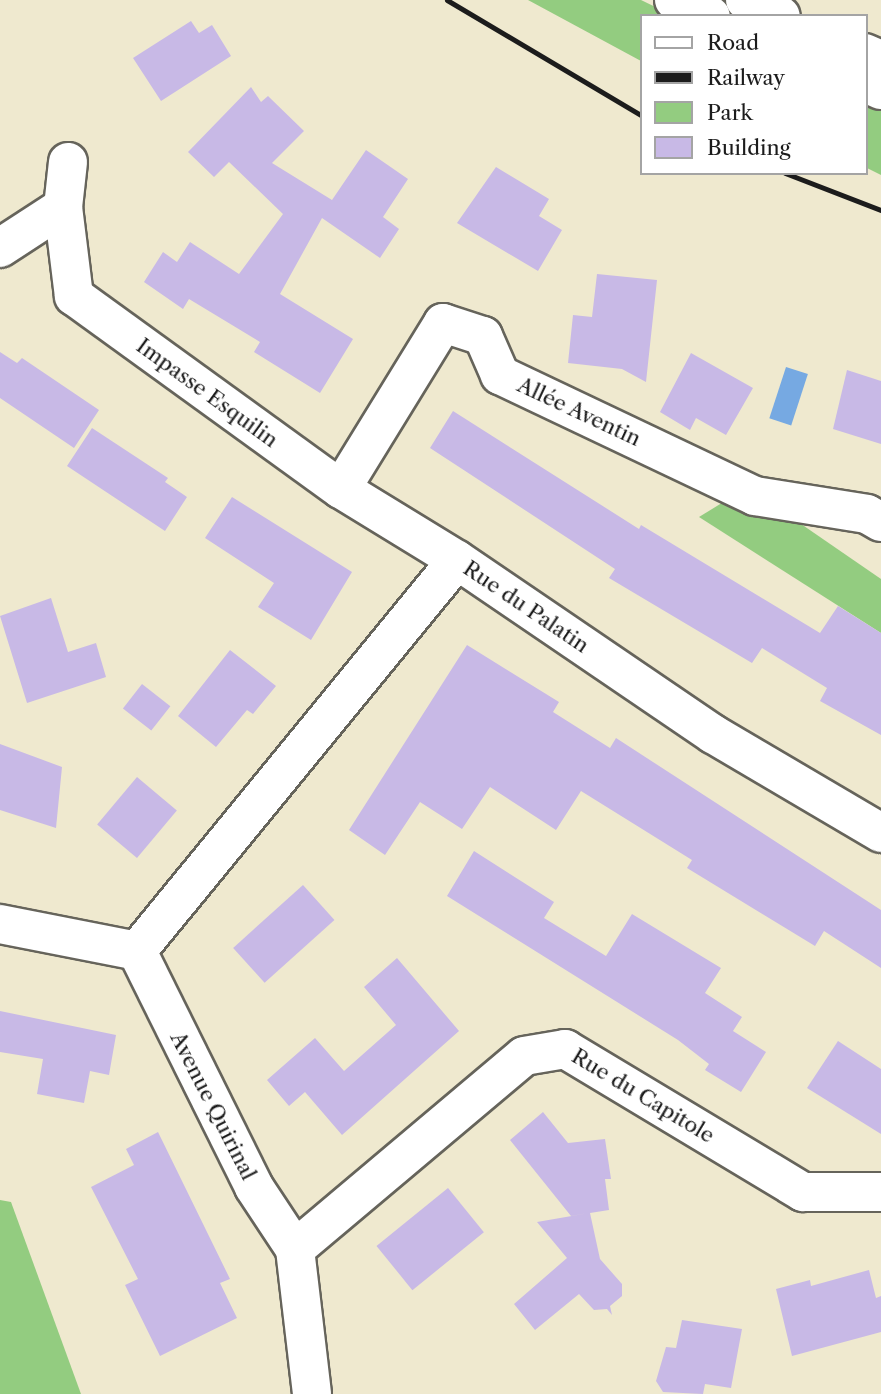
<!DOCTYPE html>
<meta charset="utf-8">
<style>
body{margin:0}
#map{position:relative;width:881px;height:1394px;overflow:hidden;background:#efe9cf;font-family:"Libre Caslon Text",serif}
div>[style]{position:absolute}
.green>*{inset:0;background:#93cc80}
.water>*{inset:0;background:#76a9e2;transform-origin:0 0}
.building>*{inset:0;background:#c8b9e6;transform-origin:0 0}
.roads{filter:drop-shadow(2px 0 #66645b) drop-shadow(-2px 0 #66645b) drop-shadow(0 2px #66645b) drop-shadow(0 -2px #66645b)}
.minor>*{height:38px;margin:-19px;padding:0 19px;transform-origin:19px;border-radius:19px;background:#fff}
.major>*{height:38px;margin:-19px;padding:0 19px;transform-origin:19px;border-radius:19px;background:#fff}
.rail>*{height:5px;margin:-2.5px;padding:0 2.5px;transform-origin:2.5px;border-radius:2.5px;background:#1c1c1c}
span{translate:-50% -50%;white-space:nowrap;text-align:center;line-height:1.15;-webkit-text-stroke:5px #fff;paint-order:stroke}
.street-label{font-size:21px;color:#1c1c1c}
.legend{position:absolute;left:640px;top:14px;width:228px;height:161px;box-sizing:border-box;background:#fff;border:2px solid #a4a4a4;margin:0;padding:9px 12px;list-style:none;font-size:21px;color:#1c1c1c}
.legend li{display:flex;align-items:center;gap:14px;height:35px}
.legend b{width:35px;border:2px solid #a4a4a4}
</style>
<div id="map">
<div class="green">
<div style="clip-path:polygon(528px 0,641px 0,674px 16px,641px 16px,641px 61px)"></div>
<div style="clip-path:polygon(865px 105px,881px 111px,881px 175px,865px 167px)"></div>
<div style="clip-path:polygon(730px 498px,788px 515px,881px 579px,881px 633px,699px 517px)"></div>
<div style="clip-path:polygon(0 1200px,11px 1202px,81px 1394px,0 1394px)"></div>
</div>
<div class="water">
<div style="left:786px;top:367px;width:23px;height:54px;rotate:18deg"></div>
</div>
<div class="building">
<div style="clip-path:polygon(191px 21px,199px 33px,212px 25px,231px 56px,161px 101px,133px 58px)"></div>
<div style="clip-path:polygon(251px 87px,261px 102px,268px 96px,304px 131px,272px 163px,332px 200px,366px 150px,408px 179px,383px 217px,399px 229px,380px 258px,322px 218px,280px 294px,353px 339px,320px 393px,254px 352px,260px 342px,189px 299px,183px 309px,144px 282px,163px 252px,177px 262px,190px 242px,239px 274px,283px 214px,229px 162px,214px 177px,188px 152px)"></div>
<div style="clip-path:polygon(496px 167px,549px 199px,539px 216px,562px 230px,538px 271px,457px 223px)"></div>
<div style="clip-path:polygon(597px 274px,657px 280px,646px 382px,622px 369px,568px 363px,573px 315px,592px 317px)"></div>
<div style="clip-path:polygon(0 352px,17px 363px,22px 358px,99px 410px,74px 448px,0 398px)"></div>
<div style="clip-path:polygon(691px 353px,753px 388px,726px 435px,696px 418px,690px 430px,660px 412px)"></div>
<div style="clip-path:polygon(847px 370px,881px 381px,881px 444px,833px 429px)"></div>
<div style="clip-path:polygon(453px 411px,639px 529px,641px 525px,820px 633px,838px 606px,881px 633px,881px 735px,820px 701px,827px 688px,762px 648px,752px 663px,609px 578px,615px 569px,430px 448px)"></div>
<div style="clip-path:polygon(92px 428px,168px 478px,165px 482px,187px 497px,165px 531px,67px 466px)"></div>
<div style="clip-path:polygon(232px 497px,352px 572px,311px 640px,258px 607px,274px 583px,205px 538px)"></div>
<div style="clip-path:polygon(51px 598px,68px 652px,96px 643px,106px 677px,27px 703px,0 616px)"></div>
<div style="clip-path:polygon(467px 645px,559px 702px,553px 712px,610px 748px,616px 738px,881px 910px,881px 968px,824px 931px,815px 946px,687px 868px,692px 860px,581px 791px,556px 830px,490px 787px,462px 829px,420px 802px,385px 855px,349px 830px)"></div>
<div style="clip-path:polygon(230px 650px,276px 686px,253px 714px,247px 710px,216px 747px,178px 716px)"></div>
<div style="left:142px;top:684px;width:36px;height:31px;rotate:38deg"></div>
<div style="clip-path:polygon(0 744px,62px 767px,56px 828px,0 810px)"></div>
<div style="left:137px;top:777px;width:52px;height:62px;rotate:40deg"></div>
<div style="clip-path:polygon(474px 851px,554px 902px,544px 918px,606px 956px,632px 914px,721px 968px,705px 993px,742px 1017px,733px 1031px,766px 1052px,741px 1092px,705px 1070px,709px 1064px,678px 1040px,447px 896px)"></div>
<div style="left:303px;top:885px;width:47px;height:94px;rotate:48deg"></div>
<div style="clip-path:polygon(397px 958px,459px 1031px,342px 1135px,305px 1092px,289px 1106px,267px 1080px,315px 1038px,344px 1071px,396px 1025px,364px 987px)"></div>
<div style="clip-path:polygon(0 1011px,116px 1035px,109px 1075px,90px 1071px,84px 1103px,37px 1094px,43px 1059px,0 1052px)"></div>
<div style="clip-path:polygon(838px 1041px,881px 1069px,881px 1134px,807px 1088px)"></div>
<div style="clip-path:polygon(543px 1112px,568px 1143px,605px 1139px,611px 1179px,605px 1179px,609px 1210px,590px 1213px,600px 1259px,622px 1284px,622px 1296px,610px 1306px,612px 1315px,607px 1309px,594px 1310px,579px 1294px,535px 1330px,514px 1304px,567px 1258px,537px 1222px,589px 1213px,571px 1216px,510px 1140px)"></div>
<div style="clip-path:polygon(158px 1132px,230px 1279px,220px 1283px,237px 1318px,160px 1356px,125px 1285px,138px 1279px,91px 1187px,134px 1165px,126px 1149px)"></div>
<div style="left:448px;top:1188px;width:57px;height:92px;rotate:51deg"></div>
<div style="clip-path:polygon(869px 1270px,876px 1298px,881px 1296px,881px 1332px,792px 1356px,776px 1289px,810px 1280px,811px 1286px)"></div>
<div style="clip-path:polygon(682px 1320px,742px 1329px,731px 1388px,705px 1384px,703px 1394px,663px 1392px,656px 1381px,666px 1347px,676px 1348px)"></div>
</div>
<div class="roads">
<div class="minor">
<div style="left:68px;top:162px;width:45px;rotate:96.3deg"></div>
<div style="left:63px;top:207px;width:90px;rotate:83deg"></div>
<div style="left:74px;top:296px;width:329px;rotate:35.9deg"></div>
<div style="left:341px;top:489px;width:136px;rotate:31.5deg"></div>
<div style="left:0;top:248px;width:75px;rotate:-33.1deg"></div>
<div style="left:341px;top:489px;width:195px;rotate:-58.4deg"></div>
<div style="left:443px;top:323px;width:42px;rotate:18deg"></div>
<div style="left:483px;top:336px;width:43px;rotate:66.4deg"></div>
<div style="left:500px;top:375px;width:282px;rotate:25.4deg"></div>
<div style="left:755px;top:496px;width:113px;rotate:9.1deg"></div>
<div style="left:867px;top:514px;width:16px;rotate:30deg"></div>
<div style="left:0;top:924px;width:140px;rotate:11.1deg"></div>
<div style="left:137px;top:951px;width:263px;rotate:63.6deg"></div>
<div style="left:254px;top:1187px;width:74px;rotate:56.5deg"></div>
<div style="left:295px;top:1249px;width:146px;rotate:83.3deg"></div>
<div style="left:137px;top:951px;width:505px;rotate:-50.7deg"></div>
<div style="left:457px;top:560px;width:310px;rotate:34.2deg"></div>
<div style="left:713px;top:734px;width:195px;rotate:30.5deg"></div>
<div style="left:295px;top:1249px;width:299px;rotate:-40.1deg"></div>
<div style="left:524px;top:1056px;width:42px;rotate:-9.7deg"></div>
<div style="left:565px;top:1049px;width:278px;rotate:31deg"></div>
<div style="left:803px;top:1192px;width:78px"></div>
</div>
<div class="major">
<div style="left:674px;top:0;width:40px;rotate:23.4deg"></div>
<div style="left:745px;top:0;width:39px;rotate:24deg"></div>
<div style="left:865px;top:53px;width:17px;rotate:24deg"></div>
<div style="left:865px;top:83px;width:17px;rotate:24deg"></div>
</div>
</div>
<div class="rail">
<div style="left:447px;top:0;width:226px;rotate:30.7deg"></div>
<div style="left:785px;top:173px;width:103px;rotate:21.1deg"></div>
</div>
<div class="street-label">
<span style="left:207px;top:393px;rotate:36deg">Impasse Esquilin</span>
<span style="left:579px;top:412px;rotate:25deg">Allée Aventin</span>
<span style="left:526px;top:607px;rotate:34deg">Rue du Palatin</span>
<span style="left:643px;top:1096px;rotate:31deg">Rue du Capitole</span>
<span style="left:213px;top:1106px;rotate:63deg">Avenue Quirinal</span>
</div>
<ul class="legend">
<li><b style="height:9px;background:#fff"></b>Road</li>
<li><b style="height:9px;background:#1c1c1c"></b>Railway</li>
<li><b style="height:19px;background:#93cc80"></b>Park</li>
<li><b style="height:19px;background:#c8b9e6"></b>Building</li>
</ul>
</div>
